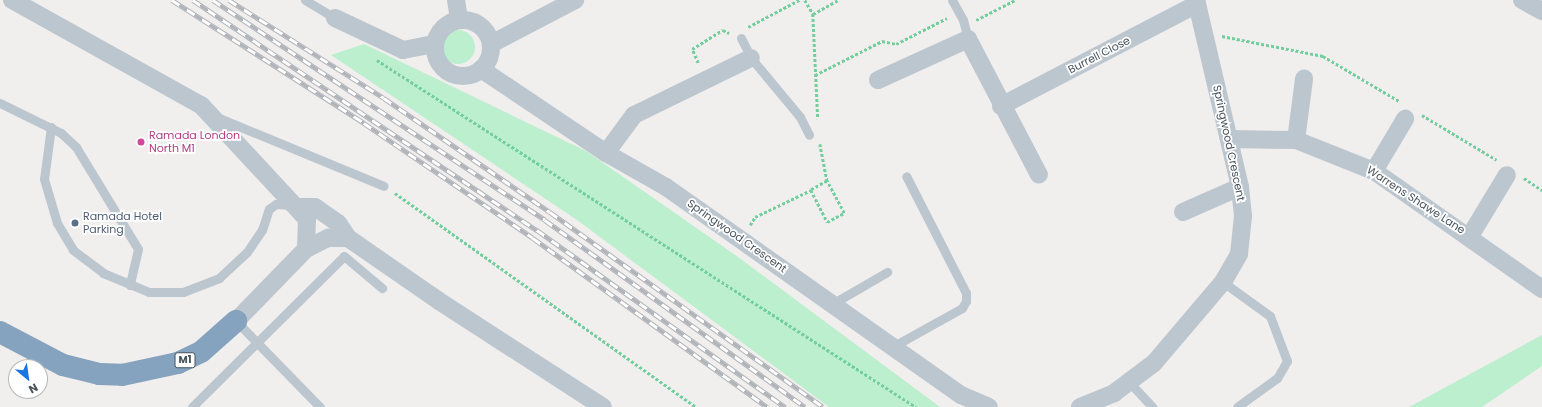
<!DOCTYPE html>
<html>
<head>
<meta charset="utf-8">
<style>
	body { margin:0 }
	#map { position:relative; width:1542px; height:407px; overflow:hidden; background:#f1eeee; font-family:Poppins,sans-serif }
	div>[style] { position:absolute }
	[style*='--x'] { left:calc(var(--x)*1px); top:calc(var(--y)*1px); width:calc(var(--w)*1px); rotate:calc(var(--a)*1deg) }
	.green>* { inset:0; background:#bcefce }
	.round { border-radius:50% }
	.path>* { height:2.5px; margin-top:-1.25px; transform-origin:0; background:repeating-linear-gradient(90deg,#73ce9e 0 3px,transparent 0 5px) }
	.service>* { height:9px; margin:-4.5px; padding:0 4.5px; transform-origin:4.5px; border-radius:4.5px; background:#bcc6ce }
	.minor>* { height:18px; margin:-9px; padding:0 9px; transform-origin:9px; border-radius:9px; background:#bcc6ce }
	.minor>.ring { margin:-9px; padding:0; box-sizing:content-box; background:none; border:18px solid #bcc6ce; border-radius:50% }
	.motorway>* { height:22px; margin:-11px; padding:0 11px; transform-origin:11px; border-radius:11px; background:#85a3be }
	.rail>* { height:4.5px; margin-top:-2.25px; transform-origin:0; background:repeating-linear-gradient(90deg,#fff 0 9px,#b0b4b9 0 18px); box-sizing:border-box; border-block:1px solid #b0b4b9 }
	.dots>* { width:11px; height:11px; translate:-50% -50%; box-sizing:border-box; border:2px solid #fff; border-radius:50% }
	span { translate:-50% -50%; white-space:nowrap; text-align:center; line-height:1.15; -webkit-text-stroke:3.5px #fff; paint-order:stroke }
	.shield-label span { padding:1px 3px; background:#fff; border:1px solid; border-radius:3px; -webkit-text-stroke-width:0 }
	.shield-label { font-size:10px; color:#46525c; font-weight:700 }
	.street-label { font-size:11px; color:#46525c }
	.hotel-label { font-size:11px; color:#b23c85 }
	.left { translate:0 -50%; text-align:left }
	.service-label { font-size:11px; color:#4e5e75 }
	.north { position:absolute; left:8px; top:359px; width:40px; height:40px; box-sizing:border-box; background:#fff; border:1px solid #b5babe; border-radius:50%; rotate:151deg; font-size:11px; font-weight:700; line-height:16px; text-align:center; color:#46525c }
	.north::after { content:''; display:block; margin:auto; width:14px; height:18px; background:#1776e2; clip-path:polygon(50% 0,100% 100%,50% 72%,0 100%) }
</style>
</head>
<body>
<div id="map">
	<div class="green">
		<div class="round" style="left:441px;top:30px;width:34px;height:34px"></div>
		<div style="clip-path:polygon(364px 44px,586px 151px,738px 257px,940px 407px,829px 407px,577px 220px,331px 55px)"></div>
		<div style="clip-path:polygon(1542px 335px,1542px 366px,1482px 407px,1409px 407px)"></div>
	</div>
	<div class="path">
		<div style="--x:805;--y:0;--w:16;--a:60"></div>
		<div style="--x:813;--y:14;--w:29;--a:-29"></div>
		<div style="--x:813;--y:14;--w:105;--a:87.3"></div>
		<div style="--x:976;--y:20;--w:44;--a:-27.1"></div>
		<div style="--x:748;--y:27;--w:58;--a:-27.9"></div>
		<div style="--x:1222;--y:36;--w:103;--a:11.2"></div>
		<div style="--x:1323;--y:56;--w:88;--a:30.6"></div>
		<div style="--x:377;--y:60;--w:641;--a:32.77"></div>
		<div style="--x:698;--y:63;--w:15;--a:-113"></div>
		<div style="--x:692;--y:49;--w:36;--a:-32"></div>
		<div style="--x:723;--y:30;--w:7;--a:27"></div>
		<div style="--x:815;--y:75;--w:75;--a:-26.9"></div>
		<div style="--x:882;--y:41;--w:14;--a:12"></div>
		<div style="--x:896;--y:44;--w:57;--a:-27"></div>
		<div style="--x:1422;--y:115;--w:87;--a:31"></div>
		<div style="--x:820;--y:144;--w:38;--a:79"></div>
		<div style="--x:827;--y:181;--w:18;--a:151"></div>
		<div style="--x:811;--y:190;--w:36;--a:63"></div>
		<div style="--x:827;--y:222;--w:19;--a:-28"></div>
		<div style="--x:844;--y:213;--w:36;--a:-118"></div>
		<div style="--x:1524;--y:178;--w:22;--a:34"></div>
		<div style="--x:395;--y:193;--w:369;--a:35.4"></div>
		<div style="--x:750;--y:225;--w:9;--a:-58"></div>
		<div style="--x:755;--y:217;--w:62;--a:-25.7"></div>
	</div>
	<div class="service">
		<div style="--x:305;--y:0;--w:35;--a:31"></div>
		<div style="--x:952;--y:0;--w:23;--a:61"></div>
		<div style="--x:963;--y:20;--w:20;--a:75"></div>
		<div style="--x:741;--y:38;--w:22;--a:63"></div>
		<div style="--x:751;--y:58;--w:77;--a:50.3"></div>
		<div style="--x:800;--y:117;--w:20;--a:63"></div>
		<div style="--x:0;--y:103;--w:68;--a:26.2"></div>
		<div style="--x:61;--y:133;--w:21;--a:43"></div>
		<div style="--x:76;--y:147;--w:119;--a:58.7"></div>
		<div style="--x:138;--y:249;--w:37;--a:103"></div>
		<div style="--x:219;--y:118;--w:178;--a:22.4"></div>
		<div style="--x:51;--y:127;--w:52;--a:97.7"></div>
		<div style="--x:44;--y:179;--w:46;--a:73.5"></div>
		<div style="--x:57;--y:223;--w:31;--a:59"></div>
		<div style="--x:73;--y:250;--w:38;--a:37"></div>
		<div style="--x:103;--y:273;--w:50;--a:22.4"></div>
		<div style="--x:149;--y:292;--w:34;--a:0"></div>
		<div style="--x:183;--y:292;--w:39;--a:-21"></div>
		<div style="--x:219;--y:278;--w:38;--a:-43"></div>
		<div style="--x:247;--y:252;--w:27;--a:-56"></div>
		<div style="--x:262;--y:230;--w:22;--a:-72"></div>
		<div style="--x:269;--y:209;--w:9;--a:-36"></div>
		<div style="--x:276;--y:204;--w:16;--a:4"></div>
		<div style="--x:1223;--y:282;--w:58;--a:35.9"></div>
		<div style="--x:1270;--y:316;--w:48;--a:69.3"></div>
		<div style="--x:1287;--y:361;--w:20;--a:120"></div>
		<div style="--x:1277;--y:378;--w:49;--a:144.1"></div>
		<div style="--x:832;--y:304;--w:64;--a:-30.2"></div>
		<div style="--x:236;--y:321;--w:120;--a:45.7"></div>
		<div style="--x:892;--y:347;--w:80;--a:-29.1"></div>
		<div style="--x:962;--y:308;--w:8;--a:-60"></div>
		<div style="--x:966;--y:301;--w:8;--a:-90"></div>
		<div style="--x:966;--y:293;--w:131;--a:-117.1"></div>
		<div style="--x:1130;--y:383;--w:33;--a:47"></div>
		<div style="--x:192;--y:407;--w:214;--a:-44.8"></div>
		<div style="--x:344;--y:256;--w:50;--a:40.1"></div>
	</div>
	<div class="minor">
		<div style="--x:12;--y:0;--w:216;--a:29.1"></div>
		<div style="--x:201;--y:105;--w:156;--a:47.1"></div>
		<div style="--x:307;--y:219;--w:30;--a:92"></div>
		<div style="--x:456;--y:0;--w:19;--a:81"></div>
		<div style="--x:1522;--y:0;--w:23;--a:29"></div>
		<div style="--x:335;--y:18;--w:75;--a:25.2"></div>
		<div style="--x:403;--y:50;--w:32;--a:-11"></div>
		<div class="ring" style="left:435px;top:20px;width:38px;height:38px"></div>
		<div style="--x:491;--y:44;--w:95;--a:-27.6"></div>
		<div style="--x:481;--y:69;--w:151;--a:33.9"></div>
		<div style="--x:606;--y:153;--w:69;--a:29.5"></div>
		<div style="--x:666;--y:187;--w:361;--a:35.2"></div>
		<div style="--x:961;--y:395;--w:30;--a:23"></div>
		<div style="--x:878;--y:80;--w:99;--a:-24.5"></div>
		<div style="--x:968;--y:39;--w:153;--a:62.4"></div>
		<div style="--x:1001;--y:106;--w:221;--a:-27.5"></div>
		<div style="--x:1230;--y:139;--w:66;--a:0.9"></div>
		<div style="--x:1296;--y:140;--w:84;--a:21.7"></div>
		<div style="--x:1374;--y:171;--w:205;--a:35.1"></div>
		<div style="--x:1296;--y:140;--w:62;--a:-82.5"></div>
		<div style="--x:606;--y:153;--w:47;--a:-53.6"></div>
		<div style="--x:634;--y:115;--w:130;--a:-26"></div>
		<div style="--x:1374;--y:171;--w:61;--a:-59.2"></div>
		<div style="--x:297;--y:207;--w:18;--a:0"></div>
		<div style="--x:315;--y:207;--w:28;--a:35"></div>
		<div style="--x:338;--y:223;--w:18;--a:56"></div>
		<div style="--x:348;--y:238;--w:111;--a:34.7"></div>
		<div style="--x:439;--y:301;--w:195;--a:32.9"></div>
		<div style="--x:1183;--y:212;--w:62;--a:-23.7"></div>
		<div style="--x:1470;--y:236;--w:71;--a:-58.8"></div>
		<div style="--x:236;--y:321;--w:100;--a:-45.8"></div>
		<div style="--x:306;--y:249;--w:25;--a:-27"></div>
		<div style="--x:328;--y:238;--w:20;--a:0"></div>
		<div style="--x:1080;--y:407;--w:37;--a:-22"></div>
		<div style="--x:1114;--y:393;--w:50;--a:-36.9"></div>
		<div style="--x:1154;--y:363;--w:106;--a:-49.6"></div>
		<div style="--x:1223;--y:282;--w:32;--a:-60"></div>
		<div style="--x:1239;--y:254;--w:38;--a:-84"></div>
		<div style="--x:1243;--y:216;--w:29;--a:-96"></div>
		<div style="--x:1240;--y:187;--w:192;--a:-103.2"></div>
	</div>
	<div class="motorway">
		<div style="--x:0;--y:332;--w:71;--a:27.6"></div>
		<div style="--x:63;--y:365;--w:37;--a:14"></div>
		<div style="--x:99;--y:374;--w:23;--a:2"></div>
		<div style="--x:122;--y:375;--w:57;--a:-12.1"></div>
		<div style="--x:178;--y:363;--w:25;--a:-26"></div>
		<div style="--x:201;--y:352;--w:47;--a:-41.5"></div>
	</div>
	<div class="rail">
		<div style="--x:172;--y:0;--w:228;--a:32.6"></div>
		<div style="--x:364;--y:123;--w:204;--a:34.2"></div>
		<div style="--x:533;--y:238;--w:289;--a:35.8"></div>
		<div style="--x:193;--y:0;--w:414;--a:33.8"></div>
		<div style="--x:537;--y:230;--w:305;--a:35.5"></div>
		<div style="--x:213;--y:0;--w:398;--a:33.5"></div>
		<div style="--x:545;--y:220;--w:320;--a:35.7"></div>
		<div style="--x:229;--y:0;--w:183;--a:32.3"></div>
		<div style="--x:384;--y:98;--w:201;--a:34.5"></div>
		<div style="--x:550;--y:212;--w:335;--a:35.5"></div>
	</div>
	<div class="dots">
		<div style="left:141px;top:142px;background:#d1479c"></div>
		<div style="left:75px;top:223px;background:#5c6f8a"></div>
	</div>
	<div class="shield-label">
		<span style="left:185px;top:360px">M1</span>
	</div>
	<div class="street-label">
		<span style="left:1099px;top:55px;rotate:-27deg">Burrell Close</span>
		<span style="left:1229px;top:143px;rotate:78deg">Springwood Crescent</span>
		<span style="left:1416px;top:200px;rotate:33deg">Warrens Shawe Lane</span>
		<span style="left:737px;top:236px;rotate:35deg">Springwood Crescent</span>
	</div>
	<div class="hotel-label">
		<span class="left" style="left:149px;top:142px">Ramada London<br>North M1</span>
	</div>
	<div class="service-label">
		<span class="left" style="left:83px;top:223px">Ramada Hotel<br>Parking</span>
	</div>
	<div class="north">N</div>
</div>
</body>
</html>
